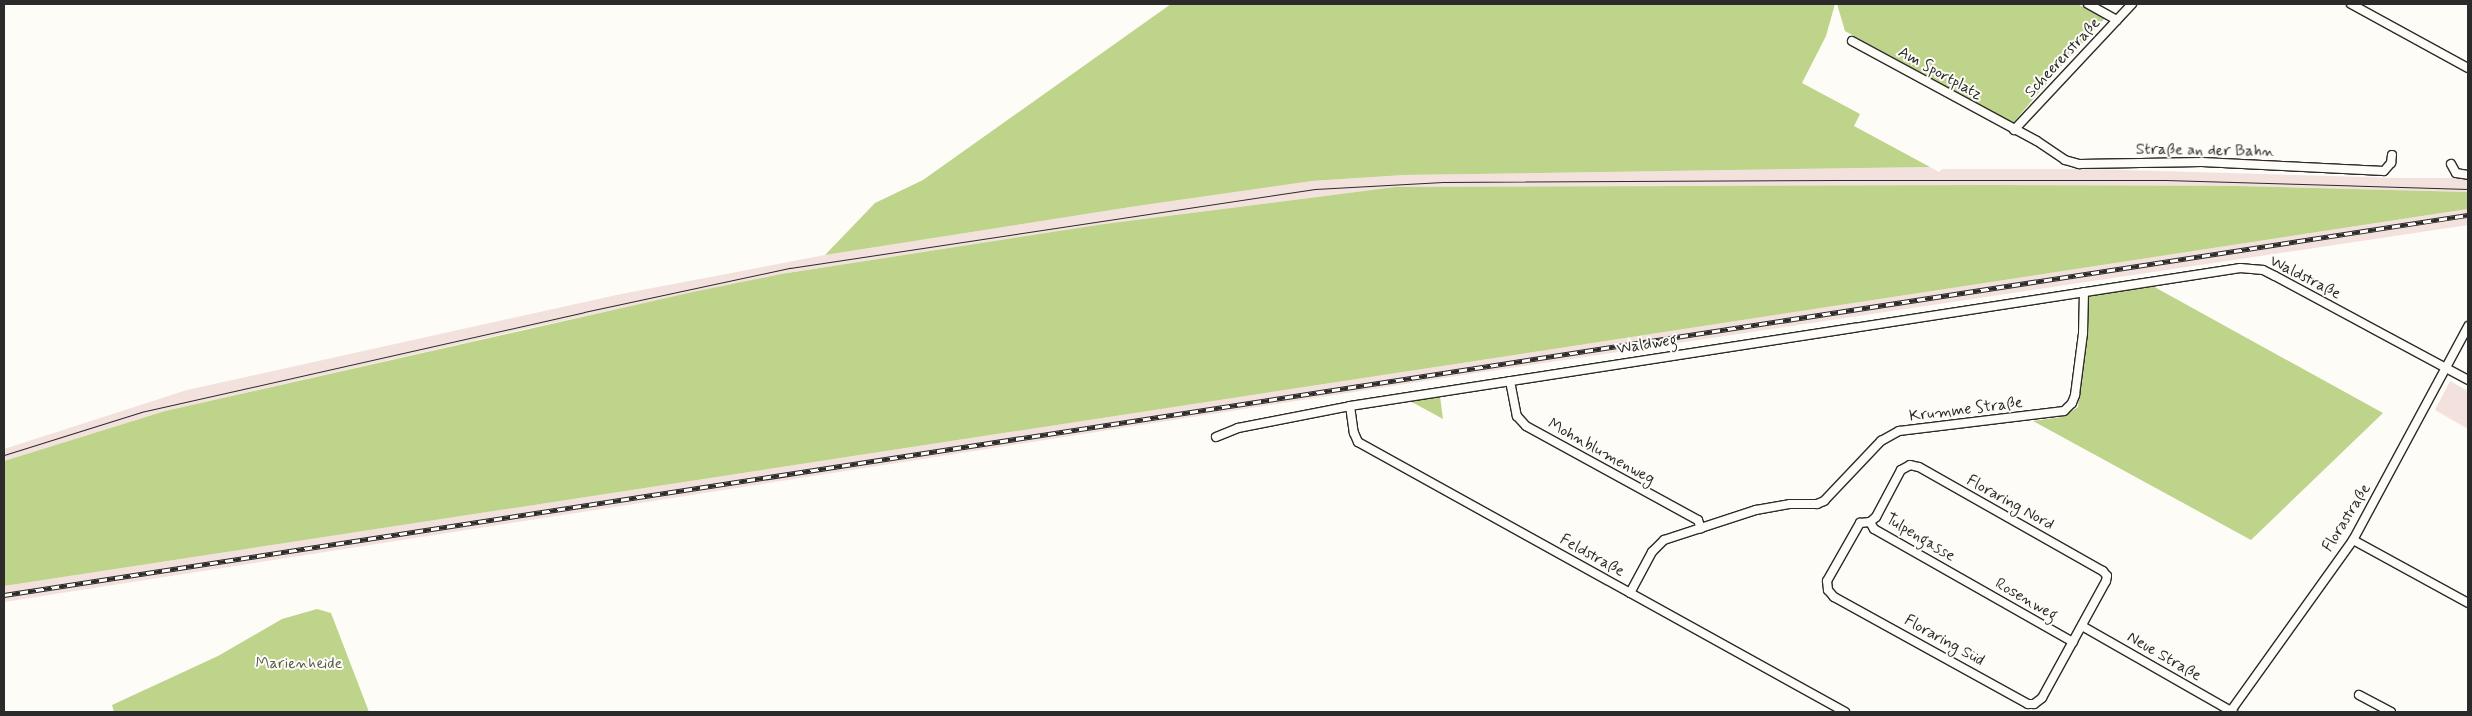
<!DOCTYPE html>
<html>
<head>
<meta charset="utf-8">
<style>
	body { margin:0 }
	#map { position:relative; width:2472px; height:716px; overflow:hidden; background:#fdfcf7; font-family:Mynerve,sans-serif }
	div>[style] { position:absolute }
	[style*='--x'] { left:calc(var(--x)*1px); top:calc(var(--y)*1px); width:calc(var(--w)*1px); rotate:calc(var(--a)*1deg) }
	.built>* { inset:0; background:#f3e1dd }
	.green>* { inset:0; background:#bed48a }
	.roads { filter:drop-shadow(1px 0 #2b2b2b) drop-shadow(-1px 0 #2b2b2b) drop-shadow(0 1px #2b2b2b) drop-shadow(0 -1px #2b2b2b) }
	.minor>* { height:8px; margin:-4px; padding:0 4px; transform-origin:4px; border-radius:4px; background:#fdfcf7 }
	.tram>* { height:1px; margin:-0.5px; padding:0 0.5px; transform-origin:0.5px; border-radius:0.5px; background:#2b2b2b }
	.rail>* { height:4.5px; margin-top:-2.25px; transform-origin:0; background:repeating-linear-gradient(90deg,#fdfcf7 0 8px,#2b2b2b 0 16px); box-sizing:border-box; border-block:1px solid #2b2b2b }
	span { translate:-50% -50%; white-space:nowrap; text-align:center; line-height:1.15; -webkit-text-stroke:4px #fdfcf7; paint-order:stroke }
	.street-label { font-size:16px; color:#2b2b2b }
	.park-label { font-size:16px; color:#575e48 }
	.frame { position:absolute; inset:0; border:5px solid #2b2b2b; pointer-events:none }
</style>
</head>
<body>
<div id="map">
	<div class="built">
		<div style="clip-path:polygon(1930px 167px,1939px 172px,1942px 169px,2089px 169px,2397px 178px,2468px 178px,2468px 192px,2238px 186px,1395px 187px,1104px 224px,781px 274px,525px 329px,165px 411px,4px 461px,4px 449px,187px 390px,621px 294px,825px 255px,1137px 206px,1312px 181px,1404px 175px)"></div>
		<div style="clip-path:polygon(2468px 209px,2468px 225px,1470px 374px,4px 602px,4px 586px)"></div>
		<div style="clip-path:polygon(2450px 381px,2468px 391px,2468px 429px,2435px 410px)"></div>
	</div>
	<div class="green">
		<div style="clip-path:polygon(1171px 4px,1835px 4px,1826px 36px,1802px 83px,1860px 114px,1854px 126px,1930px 167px,1404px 175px,1312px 181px,1137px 206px,825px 255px,875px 203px,923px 180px)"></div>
		<div style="clip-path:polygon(1837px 4px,2077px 4px,2105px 18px,2058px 70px,2013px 123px,1845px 31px)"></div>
		<div style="clip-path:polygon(1990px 185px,2238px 186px,2468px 192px,2468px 209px,4px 586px,4px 461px,165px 411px,693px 292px,781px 274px,1104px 224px,1395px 187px)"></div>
		<div style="clip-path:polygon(2149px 284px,2383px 413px,2251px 540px,2033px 421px,2062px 417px,2078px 407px,2086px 292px)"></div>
		<div style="clip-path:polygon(1440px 396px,1443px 419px,1410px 401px,1437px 397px)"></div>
		<div style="clip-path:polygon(317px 609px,331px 613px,369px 712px,114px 712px,112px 705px,218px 656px,282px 619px)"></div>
	</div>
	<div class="roads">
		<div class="minor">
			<div style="--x:2088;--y:4;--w:33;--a:29"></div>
			<div style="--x:2351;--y:4;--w:133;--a:28.7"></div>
			<div style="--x:1852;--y:41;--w:210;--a:28.4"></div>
			<div style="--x:2037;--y:141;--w:34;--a:34"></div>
			<div style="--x:2065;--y:160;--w:15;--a:16"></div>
			<div style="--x:2079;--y:164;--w:123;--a:-0.9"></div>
			<div style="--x:2202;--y:162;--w:182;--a:2.8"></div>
			<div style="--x:2384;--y:171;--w:11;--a:-49"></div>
			<div style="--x:2391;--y:163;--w:8;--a:-83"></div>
			<div style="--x:2014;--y:130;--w:173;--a:-46.9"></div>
			<div style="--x:2451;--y:164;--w:10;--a:61"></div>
			<div style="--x:2456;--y:173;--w:12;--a:9"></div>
			<div style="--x:1510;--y:381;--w:36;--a:79"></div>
			<div style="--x:1517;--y:416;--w:13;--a:48"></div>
			<div style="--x:1526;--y:426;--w:196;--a:28.7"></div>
			<div style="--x:1698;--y:520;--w:9;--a:72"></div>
			<div style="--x:1350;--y:406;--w:27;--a:82"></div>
			<div style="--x:1354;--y:433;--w:10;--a:66"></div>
			<div style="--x:1358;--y:442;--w:557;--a:29"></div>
			<div style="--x:1216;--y:437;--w:24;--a:-22"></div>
			<div style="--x:1238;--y:428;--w:114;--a:-11.1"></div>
			<div style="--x:1350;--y:406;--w:901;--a:-8.81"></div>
			<div style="--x:2240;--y:268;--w:23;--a:5"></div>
			<div style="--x:2263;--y:270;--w:13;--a:27"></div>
			<div style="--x:2275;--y:276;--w:219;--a:28.3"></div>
			<div style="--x:1870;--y:522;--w:8;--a:-40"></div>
			<div style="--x:1876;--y:517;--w:53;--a:-62"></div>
			<div style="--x:1901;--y:470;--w:10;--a:-29"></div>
			<div style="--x:1910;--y:465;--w:9;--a:13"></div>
			<div style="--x:1919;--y:467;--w:211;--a:29.5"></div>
			<div style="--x:2103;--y:571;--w:6;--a:51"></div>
			<div style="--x:2107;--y:576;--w:5;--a:101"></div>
			<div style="--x:2106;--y:581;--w:133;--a:118.7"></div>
			<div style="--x:2042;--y:698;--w:10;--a:143"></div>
			<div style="--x:2034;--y:704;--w:6;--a:180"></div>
			<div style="--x:2028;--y:704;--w:222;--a:-151.1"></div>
			<div style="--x:1834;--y:597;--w:9;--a:-131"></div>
			<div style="--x:1828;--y:590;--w:9;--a:-96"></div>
			<div style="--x:1827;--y:581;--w:67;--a:-60.4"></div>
			<div style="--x:1860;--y:523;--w:10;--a:-6"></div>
			<div style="--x:1870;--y:522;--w:8;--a:60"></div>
			<div style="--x:1874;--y:529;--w:229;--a:29.6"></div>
			<div style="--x:2353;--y:540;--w:131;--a:28.7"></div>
			<div style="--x:1630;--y:593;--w:47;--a:-61.8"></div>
			<div style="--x:1652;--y:552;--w:17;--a:-45"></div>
			<div style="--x:1664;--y:540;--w:97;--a:-18.1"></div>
			<div style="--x:1756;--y:510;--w:35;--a:-10"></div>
			<div style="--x:1790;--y:504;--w:27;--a:0"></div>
			<div style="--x:1817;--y:504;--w:8;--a:-23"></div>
			<div style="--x:1824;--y:501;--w:83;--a:-46.5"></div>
			<div style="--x:1881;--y:441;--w:21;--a:-29"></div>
			<div style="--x:1899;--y:431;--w:166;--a:-6.9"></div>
			<div style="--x:2064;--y:411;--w:11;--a:-45"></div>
			<div style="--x:2072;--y:403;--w:9;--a:-69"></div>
			<div style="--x:2075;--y:395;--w:63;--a:-82.6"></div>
			<div style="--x:2083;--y:333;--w:41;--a:-88.6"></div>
			<div style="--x:2082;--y:626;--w:174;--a:29.7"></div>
			<div style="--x:2359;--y:695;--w:36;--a:28"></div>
			<div style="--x:2230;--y:712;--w:211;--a:-54.4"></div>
			<div style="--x:2353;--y:540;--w:243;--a:-61.7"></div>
		</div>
	</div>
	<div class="tram">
		<div style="--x:4;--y:455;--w:144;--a:-17.4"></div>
		<div style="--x:141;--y:412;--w:454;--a:-12.7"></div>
		<div style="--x:584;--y:312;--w:211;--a:-12.1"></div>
		<div style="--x:790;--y:268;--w:531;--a:-8.56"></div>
		<div style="--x:1315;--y:189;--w:128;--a:-3.1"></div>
		<div style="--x:1443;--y:182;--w:399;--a:-0.3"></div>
		<div style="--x:1842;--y:180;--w:323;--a:0"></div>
		<div style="--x:2165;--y:180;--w:303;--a:1.7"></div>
	</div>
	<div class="rail">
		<div style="--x:4;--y:595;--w:2493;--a:-8.77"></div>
	</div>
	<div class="street-label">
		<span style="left:2063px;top:58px;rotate:-47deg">Scheererstraße</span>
		<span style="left:1940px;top:74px;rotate:29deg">Am Sportplatz</span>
		<span style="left:2205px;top:151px;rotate:1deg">Straße an der Bahn</span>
		<span style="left:2305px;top:278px;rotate:27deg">Waldstraße</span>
		<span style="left:1647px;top:345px;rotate:-9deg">Waldweg</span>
		<span style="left:1966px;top:410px;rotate:-7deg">Krumme Straße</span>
		<span style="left:1601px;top:452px;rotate:29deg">Mohnblumenweg</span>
		<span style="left:2010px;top:503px;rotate:29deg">Floraring Nord</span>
		<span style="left:2347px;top:518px;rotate:-58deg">Florastraße</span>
		<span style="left:1920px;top:538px;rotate:31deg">Tulpengasse</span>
		<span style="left:1592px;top:556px;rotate:29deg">Feldstraße</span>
		<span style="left:2026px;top:600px;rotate:30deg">Rosenweg</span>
		<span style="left:1944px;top:641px;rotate:29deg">Floraring Süd</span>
		<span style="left:2164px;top:657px;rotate:30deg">Neue Straße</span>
	</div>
	<div class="park-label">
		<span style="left:299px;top:664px">Marienheide</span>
	</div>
	<div class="frame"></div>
</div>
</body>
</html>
